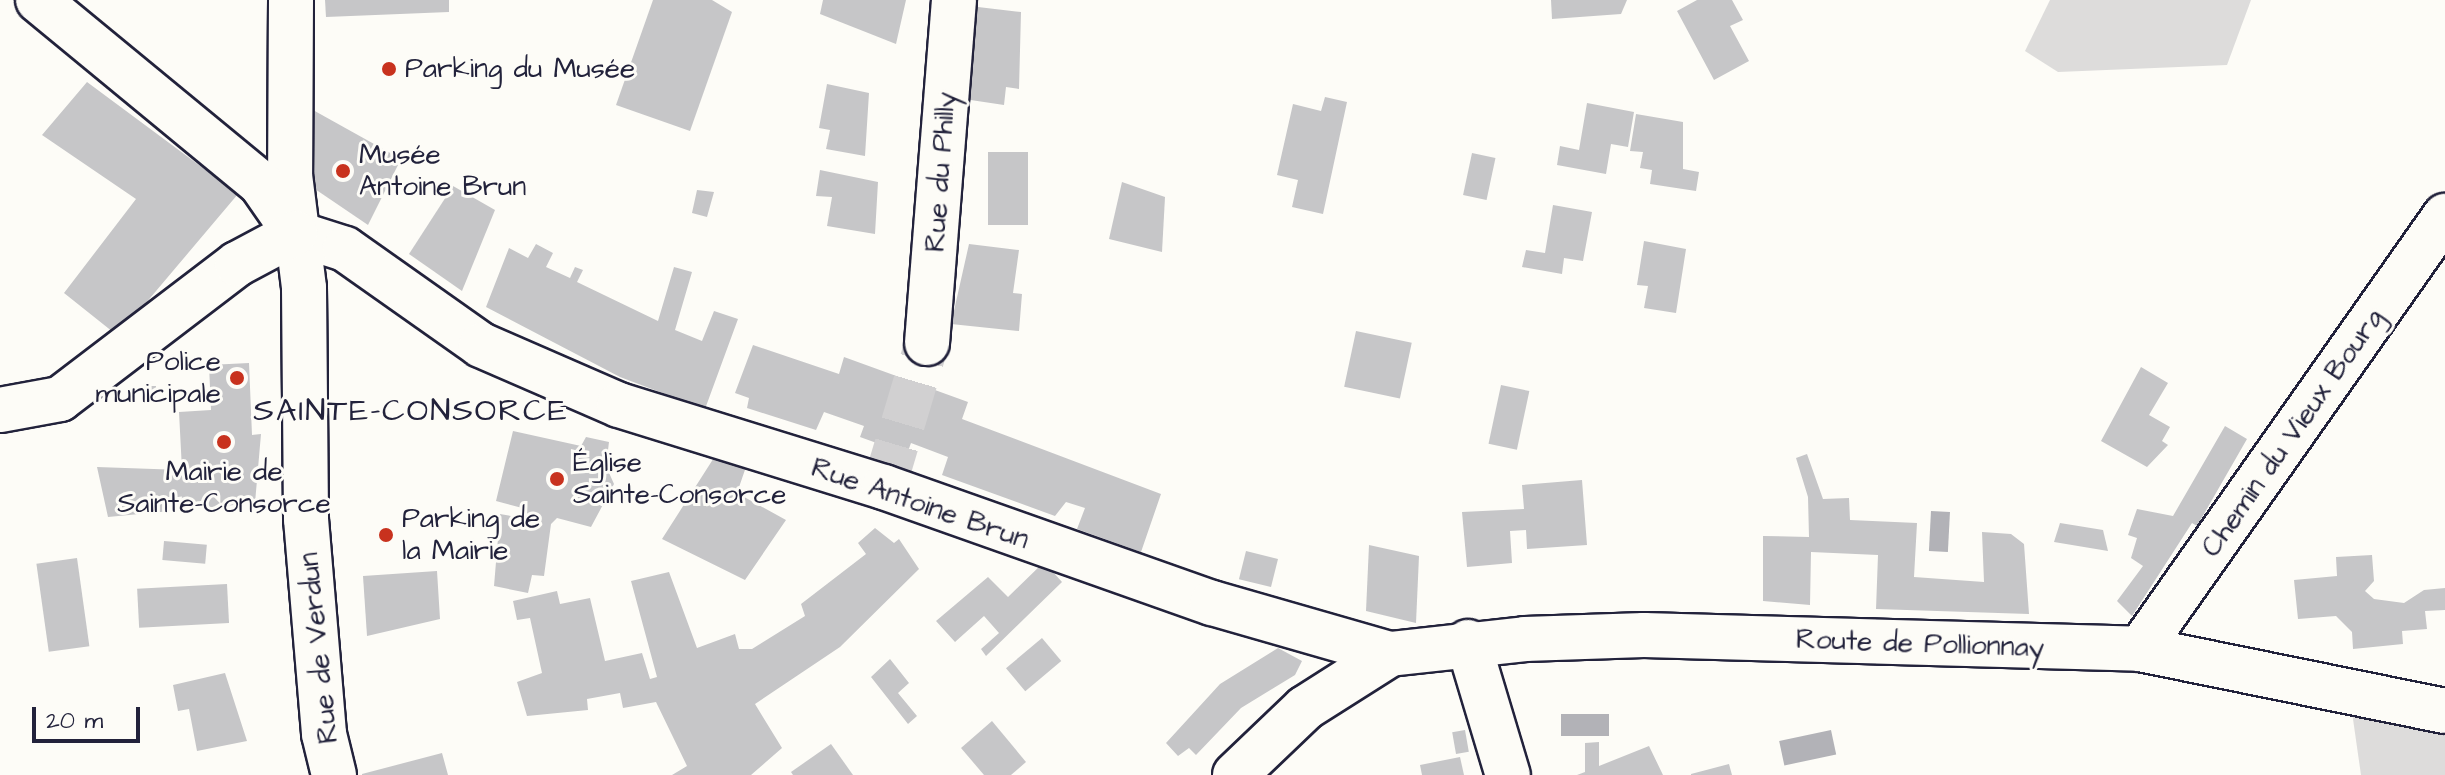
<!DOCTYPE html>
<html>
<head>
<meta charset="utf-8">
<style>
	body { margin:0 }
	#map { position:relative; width:2445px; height:775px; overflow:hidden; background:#fdfcf7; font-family:"Architects Daughter",sans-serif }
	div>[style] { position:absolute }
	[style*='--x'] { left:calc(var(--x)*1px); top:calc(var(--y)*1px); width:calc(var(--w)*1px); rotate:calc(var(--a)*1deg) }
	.green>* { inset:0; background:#dddcdb }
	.water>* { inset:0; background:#b2b2b7; transform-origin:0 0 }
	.building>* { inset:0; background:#c6c6c8; transform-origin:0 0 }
	.street-tunnel>* { height:44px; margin-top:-22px; transform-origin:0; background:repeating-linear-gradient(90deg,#d1d0d1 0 44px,transparent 0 66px) }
	.roads { filter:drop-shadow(2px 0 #22223b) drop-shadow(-2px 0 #22223b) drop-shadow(0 2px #22223b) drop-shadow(0 -2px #22223b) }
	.street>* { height:44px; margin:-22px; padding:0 22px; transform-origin:22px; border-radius:22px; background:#fdfcf7 }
	.secondary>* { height:44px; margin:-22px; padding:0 22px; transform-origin:22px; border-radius:22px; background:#fdfcf7 }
	.dots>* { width:22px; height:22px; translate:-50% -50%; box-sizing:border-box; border:4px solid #fdfcf7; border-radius:50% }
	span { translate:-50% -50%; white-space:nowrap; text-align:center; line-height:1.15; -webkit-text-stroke:6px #fdfcf7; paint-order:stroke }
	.poi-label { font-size:28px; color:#22223b }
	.left { translate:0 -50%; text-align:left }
	.right { translate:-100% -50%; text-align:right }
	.street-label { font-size:28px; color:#22223b }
	.quarter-label { font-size:32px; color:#22223b; letter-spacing:2px }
	.scale { position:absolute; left:32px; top:707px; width:108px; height:36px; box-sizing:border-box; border:4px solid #22223b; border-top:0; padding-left:10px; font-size:24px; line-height:28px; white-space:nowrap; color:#22223b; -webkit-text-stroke:6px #fdfcf7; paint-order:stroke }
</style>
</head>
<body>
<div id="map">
	<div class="green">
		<div style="clip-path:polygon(2050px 0,2251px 0,2227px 65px,2058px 72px,2025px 51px)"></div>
		<div style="clip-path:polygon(2349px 691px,2445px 711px,2445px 775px,2361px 775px)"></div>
	</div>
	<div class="water">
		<div style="left:1931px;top:511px;width:19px;height:40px;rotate:3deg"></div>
		<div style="left:1609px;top:714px;width:22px;height:48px;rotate:90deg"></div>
		<div style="left:1831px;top:730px;width:25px;height:53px;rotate:78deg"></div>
	</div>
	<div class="building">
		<div style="clip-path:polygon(325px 0,449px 0,449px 12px,326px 17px)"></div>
		<div style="clip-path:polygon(653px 0,712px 0,732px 12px,690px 131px,616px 105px)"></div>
		<div style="clip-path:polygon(823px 0,906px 0,896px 44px,820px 14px)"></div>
		<div style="clip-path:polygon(1551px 0,1627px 0,1621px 14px,1552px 19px)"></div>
		<div style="clip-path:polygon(1697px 0,1732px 0,1743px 20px,1730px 26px,1749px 61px,1714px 80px,1677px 11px)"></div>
		<div style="clip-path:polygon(978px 7px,1021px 12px,1019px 89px,1006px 87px,1004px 105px,964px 99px)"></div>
		<div style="clip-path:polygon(87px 82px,238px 194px,118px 336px,64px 293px,136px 199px,42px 135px)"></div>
		<div style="clip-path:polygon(827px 84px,869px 93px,865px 156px,826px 149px,830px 130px,819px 128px)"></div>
		<div style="clip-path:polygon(1325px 97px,1347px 102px,1323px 214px,1292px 207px,1298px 180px,1277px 175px,1293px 104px,1321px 111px)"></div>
		<div style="clip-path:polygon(1587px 103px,1634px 112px,1628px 147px,1611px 144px,1606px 174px,1557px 165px,1560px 146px,1579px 150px)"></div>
		<div style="clip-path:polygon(313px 110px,401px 159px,368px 225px,312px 187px)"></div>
		<div style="clip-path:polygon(1636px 114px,1683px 122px,1683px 169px,1699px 172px,1696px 191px,1650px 184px,1652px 170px,1640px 168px,1643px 152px,1630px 151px)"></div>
		<div style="left:988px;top:152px;width:40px;height:73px"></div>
		<div style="left:1472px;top:153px;width:24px;height:43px;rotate:12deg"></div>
		<div style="clip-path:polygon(820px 170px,878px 182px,875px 234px,827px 226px,832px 197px,816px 196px)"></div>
		<div style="clip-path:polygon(1122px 182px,1165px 197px,1162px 252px,1109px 239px)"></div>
		<div style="clip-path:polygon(453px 186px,495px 210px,462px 291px,409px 254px)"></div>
		<div style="clip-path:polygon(697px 190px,714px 192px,707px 217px,692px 213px)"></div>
		<div style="clip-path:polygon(1553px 205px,1592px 212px,1583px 261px,1564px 258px,1562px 274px,1522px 267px,1526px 250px,1545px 253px)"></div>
		<div style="clip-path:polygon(1644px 241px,1686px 249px,1676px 313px,1644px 308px,1648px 286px,1637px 285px)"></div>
		<div style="clip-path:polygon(536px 244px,553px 253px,546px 267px,570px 278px,575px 267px,583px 270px,577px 282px,658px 321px,674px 267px,692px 272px,675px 330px,702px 341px,714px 311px,738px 319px,705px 409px,620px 377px,486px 307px,509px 248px,528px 258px)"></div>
		<div style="clip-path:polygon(969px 244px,1019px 250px,1013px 293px,1022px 294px,1019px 331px,951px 324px)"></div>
		<div style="left:1356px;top:331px;width:57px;height:57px;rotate:12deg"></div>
		<div style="clip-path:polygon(753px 345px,839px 374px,844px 357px,968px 402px,962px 419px,1161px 494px,1141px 552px,1077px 529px,1085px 508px,1066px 502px,1055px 516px,942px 475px,948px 457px,911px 443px,907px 454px,860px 437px,864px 426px,824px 412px,816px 430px,747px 408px,749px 398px,735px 393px)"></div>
		<div style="clip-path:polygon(249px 363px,252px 435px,261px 434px,255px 503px,108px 517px,97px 467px,182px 470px,179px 412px,211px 410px,209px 365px)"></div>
		<div style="clip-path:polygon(2141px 367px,2168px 383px,2149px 415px,2170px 427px,2162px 441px,2168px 445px,2147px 467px,2101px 441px)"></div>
		<div style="left:1501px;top:385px;width:29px;height:60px;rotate:12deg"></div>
		<div style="left:144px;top:386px;width:12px;height:14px"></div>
		<div style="clip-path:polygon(2225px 426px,2247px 439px,2197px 526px,2192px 523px,2132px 616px,2117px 601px,2143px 566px,2131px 558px,2137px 538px,2128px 535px,2137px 509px,2173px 516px)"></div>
		<div style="clip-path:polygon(513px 431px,581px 446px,586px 437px,609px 442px,606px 466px,614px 484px,591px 527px,557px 518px,551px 524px,544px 576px,532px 575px,528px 593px,494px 586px,500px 514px,523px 518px,526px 509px,496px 501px)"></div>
		<div style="clip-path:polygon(717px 453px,747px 464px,737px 493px,786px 520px,745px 580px,662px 539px)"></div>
		<div style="clip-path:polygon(1807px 454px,1823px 499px,1849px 498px,1850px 520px,1917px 523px,1914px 577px,1984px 582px,1982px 532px,2011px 534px,2024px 544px,2029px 614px,1876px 609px,1878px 555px,1811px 552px,1810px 605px,1763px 601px,1763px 536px,1809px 537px,1808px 497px,1796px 458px)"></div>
		<div style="clip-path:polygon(1582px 480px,1587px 545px,1527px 549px,1526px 530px,1510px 531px,1512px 563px,1467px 567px,1462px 512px,1524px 509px,1522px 485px)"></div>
		<div style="clip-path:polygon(2060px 523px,2103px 530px,2108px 551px,2054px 542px)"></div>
		<div style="clip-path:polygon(875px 528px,894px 543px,899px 539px,919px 569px,840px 647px,755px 704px,782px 748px,751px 775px,672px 775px,687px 766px,656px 702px,623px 708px,620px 693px,587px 699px,588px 710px,527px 716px,517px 682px,542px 673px,530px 618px,517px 620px,513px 601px,557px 591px,560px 604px,590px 598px,605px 661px,642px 653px,650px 679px,657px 677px,631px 581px,669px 572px,697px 648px,735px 634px,739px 649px,752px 649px,805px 616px,801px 604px,866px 554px,858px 543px)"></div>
		<div style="left:164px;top:541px;width:43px;height:19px;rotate:5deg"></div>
		<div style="clip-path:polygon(1369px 545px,1419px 556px,1416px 623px,1366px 611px)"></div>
		<div style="left:1246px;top:551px;width:33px;height:29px;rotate:14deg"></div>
		<div style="clip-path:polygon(2372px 555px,2374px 581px,2365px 591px,2374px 599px,2404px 603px,2424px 590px,2445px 588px,2445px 610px,2425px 611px,2427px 629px,2402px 631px,2403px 644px,2353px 649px,2352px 632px,2336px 616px,2298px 619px,2294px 580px,2337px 576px,2336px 557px)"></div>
		<div style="left:77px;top:558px;width:89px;height:41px;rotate:82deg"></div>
		<div style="clip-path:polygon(1044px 562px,1062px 582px,986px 656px,981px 649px,999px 633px,984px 616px,955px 642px,936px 621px,988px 577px,1008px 597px)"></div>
		<div style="clip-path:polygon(437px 571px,440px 619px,367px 636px,363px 576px)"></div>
		<div style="left:227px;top:584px;width:39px;height:90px;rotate:87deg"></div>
		<div style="left:1042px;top:638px;width:30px;height:47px;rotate:50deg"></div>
		<div style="clip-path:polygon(1278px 648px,1302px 661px,1295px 675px,1241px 708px,1196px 755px,1189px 748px,1178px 756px,1166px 743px,1220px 684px)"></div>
		<div style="clip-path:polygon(890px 659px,909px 683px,898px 693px,917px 716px,908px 724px,871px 677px)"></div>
		<div style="clip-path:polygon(225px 673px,247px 741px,197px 751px,189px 709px,178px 711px,173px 685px)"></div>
		<div style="clip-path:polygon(992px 721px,1026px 762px,1011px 775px,984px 775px,961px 748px)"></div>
		<div style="left:1465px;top:730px;width:22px;height:13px;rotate:80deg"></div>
		<div style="clip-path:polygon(1599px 742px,1599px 766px,1649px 746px,1663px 775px,1577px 775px,1585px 772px,1585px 743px)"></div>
		<div style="clip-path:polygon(831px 744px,853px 775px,793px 775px,791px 772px)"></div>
		<div style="clip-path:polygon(442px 753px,448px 775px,362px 775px,362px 774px)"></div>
		<div style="clip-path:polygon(1460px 757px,1464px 775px,1422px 775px,1420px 765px)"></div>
		<div style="clip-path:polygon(1729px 764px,1732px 775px,1691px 775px,1691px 774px)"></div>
	</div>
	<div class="street-tunnel">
		<div style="--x:884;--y:487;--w:150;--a:-73.4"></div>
	</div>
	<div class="roads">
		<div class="street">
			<div style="--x:291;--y:0;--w:175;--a:90.3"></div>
			<div style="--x:290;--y:175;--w:114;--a:82.9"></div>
			<div style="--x:304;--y:288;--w:231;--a:89.5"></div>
			<div style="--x:306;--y:519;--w:216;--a:85.2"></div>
			<div style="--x:324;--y:734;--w:42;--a:76.3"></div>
			<div style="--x:927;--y:343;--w:344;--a:-85.5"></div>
			<div style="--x:1468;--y:642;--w:139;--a:73.3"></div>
			<div style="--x:2140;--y:649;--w:530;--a:-54.84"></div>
		</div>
		<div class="secondary">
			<div style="--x:38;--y:0;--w:289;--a:39.5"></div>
			<div style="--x:261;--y:184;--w:60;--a:55.2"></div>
			<div style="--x:295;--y:233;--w:52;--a:17.7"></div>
			<div style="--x:345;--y:249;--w:166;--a:35.2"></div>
			<div style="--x:481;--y:345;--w:150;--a:23.5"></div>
			<div style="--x:619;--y:405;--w:277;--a:17.2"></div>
			<div style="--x:884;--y:487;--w:348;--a:19.5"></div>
			<div style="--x:1212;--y:603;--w:185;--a:16"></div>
			<div style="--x:0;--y:410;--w:61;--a:-10.4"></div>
			<div style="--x:60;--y:399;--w:223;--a:-37.3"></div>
			<div style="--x:237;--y:264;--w:66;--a:-28.1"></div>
			<div style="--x:1235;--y:775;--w:97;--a:-43.7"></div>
			<div style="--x:1305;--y:708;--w:101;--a:-32.4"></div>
			<div style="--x:1390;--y:654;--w:136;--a:-6.3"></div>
			<div style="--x:1525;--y:639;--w:119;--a:-1.9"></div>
			<div style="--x:1644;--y:635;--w:496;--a:1.6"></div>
			<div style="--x:2140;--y:649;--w:311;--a:11.5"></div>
		</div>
	</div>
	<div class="dots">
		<div style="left:389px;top:69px;background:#c8321e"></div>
		<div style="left:343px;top:171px;background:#c8321e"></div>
		<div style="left:237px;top:378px;background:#c8321e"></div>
		<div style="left:224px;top:442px;background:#c8321e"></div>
		<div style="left:557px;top:479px;background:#c8321e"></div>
		<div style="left:386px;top:535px;background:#c8321e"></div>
	</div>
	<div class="poi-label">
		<span class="left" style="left:405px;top:69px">Parking du Musée</span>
		<span class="left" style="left:359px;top:171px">Musée<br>Antoine Brun</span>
		<span class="right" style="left:221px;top:378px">Police<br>municipale</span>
		<span class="left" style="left:573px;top:479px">Église<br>Sainte-Consorce</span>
		<span style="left:224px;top:488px">Mairie de<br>Sainte-Consorce</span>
		<span class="left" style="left:402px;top:535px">Parking de<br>la Mairie</span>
	</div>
	<div class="street-label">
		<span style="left:941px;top:172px;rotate:-86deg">Rue du Philly</span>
		<span style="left:2293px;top:433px;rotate:-55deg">Chemin du Vieux Bourg</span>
		<span style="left:920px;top:504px;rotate:19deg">Rue Antoine Brun</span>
		<span style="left:1920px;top:644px;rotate:2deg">Route de Pollionnay</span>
		<span style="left:319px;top:648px;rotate:-96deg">Rue de Verdun</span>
	</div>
	<div class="quarter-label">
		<span style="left:411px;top:411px">SAINTE-CONSORCE</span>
	</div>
	<div class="scale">20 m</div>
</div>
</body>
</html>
